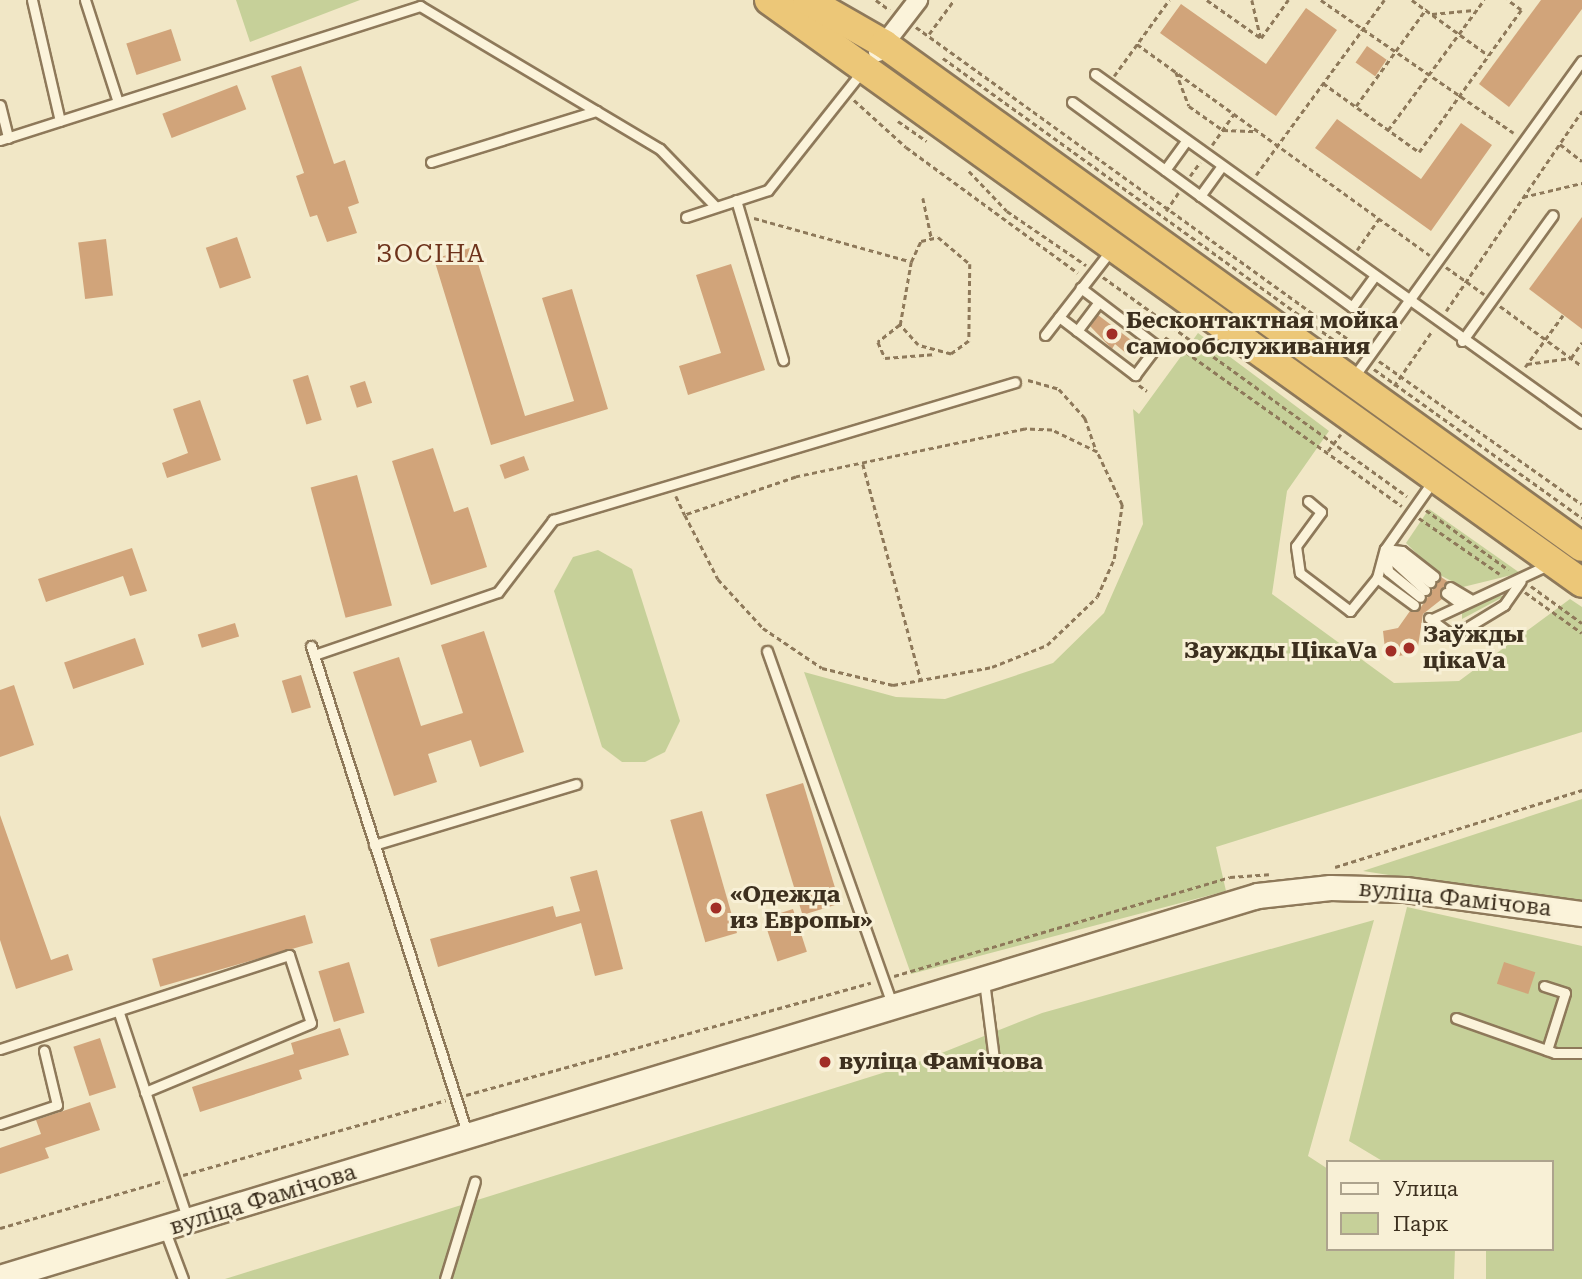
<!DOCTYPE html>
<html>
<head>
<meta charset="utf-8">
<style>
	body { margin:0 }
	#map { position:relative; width:1582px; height:1279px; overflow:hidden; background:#f1e7c6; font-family:"Roboto Serif",serif }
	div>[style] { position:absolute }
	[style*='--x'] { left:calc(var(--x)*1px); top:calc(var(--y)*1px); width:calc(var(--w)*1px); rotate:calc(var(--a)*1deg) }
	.green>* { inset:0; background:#c6d099 }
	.building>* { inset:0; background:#d1a47a; transform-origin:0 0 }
	.path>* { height:2.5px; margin-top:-1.25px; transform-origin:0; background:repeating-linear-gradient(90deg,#8e795a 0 5px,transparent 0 8.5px) }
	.roads { filter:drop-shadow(2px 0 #8e795a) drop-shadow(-2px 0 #8e795a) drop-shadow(0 2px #8e795a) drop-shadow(0 -2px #8e795a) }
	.service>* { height:9px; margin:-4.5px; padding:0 4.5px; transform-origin:4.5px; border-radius:4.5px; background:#fbf3da }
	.minor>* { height:18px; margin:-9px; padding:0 9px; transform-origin:9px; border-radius:9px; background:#fbf3da }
	.secondary>* { height:24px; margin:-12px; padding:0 12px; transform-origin:12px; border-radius:12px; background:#fbf3da }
	.trunk>* { height:28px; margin:-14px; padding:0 14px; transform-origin:14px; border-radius:14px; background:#ecc778 }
	.dots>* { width:19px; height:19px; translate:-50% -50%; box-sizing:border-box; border:4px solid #f8f0d6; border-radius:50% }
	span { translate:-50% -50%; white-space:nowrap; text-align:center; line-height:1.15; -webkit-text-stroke:6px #f8f0d6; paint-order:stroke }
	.poi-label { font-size:23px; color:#3d301f; font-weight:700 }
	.left { translate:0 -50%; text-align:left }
	.right { translate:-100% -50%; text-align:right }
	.street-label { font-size:23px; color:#3d301f }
	.neighbourhood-label { font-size:24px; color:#6d321b; letter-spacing:2px }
	.legend { position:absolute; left:1326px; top:1160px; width:228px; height:91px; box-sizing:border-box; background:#f8f0d6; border:2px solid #ada38d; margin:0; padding:9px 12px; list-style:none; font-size:21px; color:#3d301f }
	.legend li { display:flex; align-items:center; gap:14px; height:35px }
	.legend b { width:35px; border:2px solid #ada38d }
</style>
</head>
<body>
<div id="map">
	<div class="green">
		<div style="clip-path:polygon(236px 0,360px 0,250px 42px)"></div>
		<div style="clip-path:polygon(1198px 333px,1329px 431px,1287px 491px,1272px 594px,1394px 683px,1459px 681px,1570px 599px,1582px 607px,1582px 732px,1216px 847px,1226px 891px,911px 974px,804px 672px,896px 697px,945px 699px,1053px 663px,1104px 613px,1143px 524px,1133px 409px,1139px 414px)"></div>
		<div style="clip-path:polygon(1429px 509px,1520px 573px,1463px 587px,1436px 573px,1406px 543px)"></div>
		<div style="clip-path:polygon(598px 550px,632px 569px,680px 721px,665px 752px,645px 762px,622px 762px,602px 747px,554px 591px,573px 557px)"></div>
		<div style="clip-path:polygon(1490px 596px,1505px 596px,1462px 619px,1462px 612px)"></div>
		<div style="clip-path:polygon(1582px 799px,1582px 905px,1363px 871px)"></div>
		<div style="clip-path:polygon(1407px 907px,1582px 946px,1582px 1279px,1486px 1279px,1486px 1249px,1552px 1249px,1552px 1162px,1384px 1162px,1349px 1141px)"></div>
		<div style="clip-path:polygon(1374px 920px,1308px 1156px,1328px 1169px,1328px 1249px,1455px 1249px,1454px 1279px,225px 1279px,924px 1060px,1042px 1013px)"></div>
	</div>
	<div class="building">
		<div style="clip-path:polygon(1541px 0,1582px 0,1582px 9px,1509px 107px,1479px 84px)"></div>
		<div style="clip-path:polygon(1181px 4px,1266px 64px,1306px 8px,1337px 30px,1276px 116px,1160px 33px)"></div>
		<div style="left:171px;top:29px;width:33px;height:47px;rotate:72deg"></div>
		<div style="left:1367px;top:46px;width:24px;height:20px;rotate:35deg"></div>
		<div style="clip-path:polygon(301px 66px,334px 164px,345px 160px,359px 203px,348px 207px,357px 233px,327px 242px,317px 215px,310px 217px,296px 176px,304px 173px,271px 76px)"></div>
		<div style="left:237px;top:85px;width:26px;height:80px;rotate:69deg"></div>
		<div style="clip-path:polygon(1337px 119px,1421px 179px,1461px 123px,1492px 145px,1431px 231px,1315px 148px)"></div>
		<div style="clip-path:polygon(1582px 217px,1582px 329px,1529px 289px)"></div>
		<div style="left:237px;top:237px;width:43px;height:33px;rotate:71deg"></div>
		<div style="left:106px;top:239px;width:57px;height:28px;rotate:83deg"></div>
		<div style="clip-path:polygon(473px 247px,525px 416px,574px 401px,542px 298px,572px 289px,608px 409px,491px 445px,434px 259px)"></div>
		<div style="clip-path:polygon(731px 264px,765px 370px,688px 395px,679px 366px,721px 353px,696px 275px)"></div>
		<div style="clip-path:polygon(1098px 315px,1135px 343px,1127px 354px,1115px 344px,1112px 349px,1090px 326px)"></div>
		<div style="left:308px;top:375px;width:47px;height:16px;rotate:73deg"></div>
		<div style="left:365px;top:381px;width:23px;height:16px;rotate:72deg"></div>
		<div style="clip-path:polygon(200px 400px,221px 460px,167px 478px,162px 463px,188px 453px,173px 409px)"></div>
		<div style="clip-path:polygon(433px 448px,454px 512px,468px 507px,487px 567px,431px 585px,392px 461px)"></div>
		<div style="left:524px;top:456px;width:15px;height:26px;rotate:70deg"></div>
		<div style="left:357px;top:475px;width:135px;height:48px;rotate:75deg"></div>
		<div style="clip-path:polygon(132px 548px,147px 591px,130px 596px,123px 576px,46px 602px,38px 579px)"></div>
		<div style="clip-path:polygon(1441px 577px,1447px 581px,1442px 599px,1423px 614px,1417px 653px,1386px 658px,1383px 631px,1398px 628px,1410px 611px,1419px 610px)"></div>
		<div style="left:235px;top:623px;width:14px;height:39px;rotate:73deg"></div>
		<div style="clip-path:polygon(484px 631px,524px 752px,480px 767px,471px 740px,428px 754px,437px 782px,394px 796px,353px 672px,399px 657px,421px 726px,463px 713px,441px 645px)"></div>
		<div style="left:135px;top:638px;width:28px;height:75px;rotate:71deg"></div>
		<div style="left:301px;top:675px;width:34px;height:20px;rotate:73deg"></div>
		<div style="clip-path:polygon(14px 685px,34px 745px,0 757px,0 690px)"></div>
		<div style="left:803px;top:783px;width:126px;height:39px;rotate:73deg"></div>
		<div style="left:702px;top:811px;width:127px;height:33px;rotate:74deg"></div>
		<div style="clip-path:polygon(0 815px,51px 960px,68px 954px,73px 970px,16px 989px,0 940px)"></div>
		<div style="clip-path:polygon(597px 870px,623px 969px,595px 976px,581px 923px,438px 967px,430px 939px,553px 906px,556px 917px,580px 911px,570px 877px)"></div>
		<div style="left:793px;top:909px;width:45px;height:31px;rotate:72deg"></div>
		<div style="left:305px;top:915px;width:29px;height:159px;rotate:74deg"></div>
		<div style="left:349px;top:962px;width:53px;height:32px;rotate:73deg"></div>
		<div style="left:1504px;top:962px;width:33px;height:23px;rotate:18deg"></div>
		<div style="clip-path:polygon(340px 1028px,349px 1055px,299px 1070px,302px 1079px,200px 1112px,192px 1087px,294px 1054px,291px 1043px)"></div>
		<div style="left:100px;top:1038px;width:52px;height:28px;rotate:72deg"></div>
		<div style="clip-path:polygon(90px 1102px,100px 1130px,45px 1148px,49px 1158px,0 1174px,0 1148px,41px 1134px,36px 1120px)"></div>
	</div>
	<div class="path">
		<div style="--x:876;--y:0;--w:17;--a:36"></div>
		<div style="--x:1207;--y:0;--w:66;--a:35.1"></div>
		<div style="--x:1261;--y:38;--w:47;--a:-54.6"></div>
		<div style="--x:1252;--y:0;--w:39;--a:77"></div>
		<div style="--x:1321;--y:0;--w:234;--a:34.6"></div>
		<div style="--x:1412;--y:0;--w:94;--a:35.9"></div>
		<div style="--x:1432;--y:14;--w:42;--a:-5.4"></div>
		<div style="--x:916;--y:27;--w:550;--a:35.83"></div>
		<div style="--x:929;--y:34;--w:42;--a:-53.7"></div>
		<div style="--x:1137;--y:44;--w:361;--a:35.8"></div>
		<div style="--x:943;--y:58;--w:508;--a:35.79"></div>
		<div style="--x:1176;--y:72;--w:36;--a:69"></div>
		<div style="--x:1189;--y:106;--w:42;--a:35.2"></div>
		<div style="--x:1223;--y:130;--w:34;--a:2"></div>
		<div style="--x:1114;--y:76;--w:94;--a:-54.1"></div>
		<div style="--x:1323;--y:83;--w:118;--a:35.7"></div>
		<div style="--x:1419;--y:152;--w:175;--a:-54.3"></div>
		<div style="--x:1521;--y:10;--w:17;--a:-144"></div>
		<div style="--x:854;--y:100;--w:70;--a:42.1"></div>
		<div style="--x:906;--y:147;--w:213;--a:36.2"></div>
		<div style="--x:1356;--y:106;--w:120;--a:-54.2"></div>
		<div style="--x:898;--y:121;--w:35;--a:35"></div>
		<div style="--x:1388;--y:130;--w:162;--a:-53.6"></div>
		<div style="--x:1560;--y:144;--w:28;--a:38"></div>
		<div style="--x:1212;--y:145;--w:38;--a:-55"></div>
		<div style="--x:969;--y:171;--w:55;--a:46.5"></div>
		<div style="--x:1007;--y:211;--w:96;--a:34.4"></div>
		<div style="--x:1256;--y:175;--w:217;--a:-53.8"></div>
		<div style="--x:1190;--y:176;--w:17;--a:-54"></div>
		<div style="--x:1523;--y:197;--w:61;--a:-13.3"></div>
		<div style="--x:923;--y:198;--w:40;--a:78"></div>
		<div style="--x:1166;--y:211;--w:22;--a:-56"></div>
		<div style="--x:754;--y:218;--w:161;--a:15.5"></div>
		<div style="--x:938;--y:237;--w:42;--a:40.2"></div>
		<div style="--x:970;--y:264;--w:77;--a:90.7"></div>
		<div style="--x:969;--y:341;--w:22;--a:144"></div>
		<div style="--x:951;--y:354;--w:34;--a:-165"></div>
		<div style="--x:918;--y:345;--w:27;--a:-132"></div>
		<div style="--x:900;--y:325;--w:64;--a:-80.1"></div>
		<div style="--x:911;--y:262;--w:23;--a:-65"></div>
		<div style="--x:921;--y:241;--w:17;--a:-13"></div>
		<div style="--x:1357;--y:250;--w:39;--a:-55"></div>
		<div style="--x:1446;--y:267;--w:47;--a:35.4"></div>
		<div style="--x:1103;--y:277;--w:375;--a:35.8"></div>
		<div style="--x:1500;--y:306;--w:102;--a:36.2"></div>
		<div style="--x:1446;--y:311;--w:242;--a:-55.8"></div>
		<div style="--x:900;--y:325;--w:28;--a:142"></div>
		<div style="--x:878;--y:342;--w:17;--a:66"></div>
		<div style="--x:885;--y:358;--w:51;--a:-4.5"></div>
		<div style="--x:1165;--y:337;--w:291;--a:35.5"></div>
		<div style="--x:1379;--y:361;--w:248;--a:35.2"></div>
		<div style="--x:1527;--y:364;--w:44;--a:-7.8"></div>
		<div style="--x:1571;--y:358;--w:19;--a:-55"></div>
		<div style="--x:1525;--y:367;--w:64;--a:-53.8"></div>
		<div style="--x:1374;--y:369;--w:256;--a:35.6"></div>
		<div style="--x:1028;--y:380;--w:32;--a:16"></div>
		<div style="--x:1059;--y:389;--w:39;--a:48"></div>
		<div style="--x:1085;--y:418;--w:36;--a:71"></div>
		<div style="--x:1139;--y:385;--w:10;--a:37"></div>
		<div style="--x:1394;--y:386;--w:67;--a:-55.4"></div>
		<div style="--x:1328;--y:451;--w:21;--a:-53"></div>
		<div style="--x:863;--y:464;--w:224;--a:75"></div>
		<div style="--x:676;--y:496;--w:21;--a:65"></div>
		<div style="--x:685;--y:515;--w:72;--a:62.7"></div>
		<div style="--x:718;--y:579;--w:67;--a:47.4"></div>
		<div style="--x:763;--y:628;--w:71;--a:34.1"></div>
		<div style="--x:822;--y:668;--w:73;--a:13.5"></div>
		<div style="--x:893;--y:685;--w:101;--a:-10.3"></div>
		<div style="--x:992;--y:667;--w:59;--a:-21.8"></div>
		<div style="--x:1047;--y:645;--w:69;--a:-43.8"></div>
		<div style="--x:1097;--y:597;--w:42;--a:-65.9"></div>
		<div style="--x:1114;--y:559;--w:55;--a:-81.6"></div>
		<div style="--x:1122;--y:505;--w:59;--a:-115.3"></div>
		<div style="--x:1097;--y:452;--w:50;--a:-153.9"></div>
		<div style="--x:1052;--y:430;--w:27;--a:-178"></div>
		<div style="--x:1025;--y:429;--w:234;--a:168.2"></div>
		<div style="--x:796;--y:477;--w:117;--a:161.1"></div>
		<div style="--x:1426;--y:510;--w:102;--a:35.9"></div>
		<div style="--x:1419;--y:518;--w:98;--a:34.7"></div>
		<div style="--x:1531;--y:586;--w:63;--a:36"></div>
		<div style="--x:1525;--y:592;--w:70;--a:35.7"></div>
		<div style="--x:1335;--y:867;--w:259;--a:-17.3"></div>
		<div style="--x:894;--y:976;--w:350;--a:-16.4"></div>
		<div style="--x:1230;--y:877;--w:39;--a:-4"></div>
		<div style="--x:466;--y:1095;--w:420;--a:-15.5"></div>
		<div style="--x:183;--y:1175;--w:273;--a:-15.9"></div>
		<div style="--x:0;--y:1228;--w:170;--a:-16.1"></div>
	</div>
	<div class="roads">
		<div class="service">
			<div style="--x:32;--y:0;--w:124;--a:77"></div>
			<div style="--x:85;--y:0;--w:107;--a:72.1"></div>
			<div style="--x:1095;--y:74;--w:599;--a:35.63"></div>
			<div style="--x:1072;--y:102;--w:347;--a:36.2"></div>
			<div style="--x:1352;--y:307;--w:36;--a:-54"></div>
			<div style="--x:0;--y:105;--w:34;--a:76"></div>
			<div style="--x:0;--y:140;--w:441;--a:-17.7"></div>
			<div style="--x:420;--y:6;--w:279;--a:30.8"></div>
			<div style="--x:660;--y:149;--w:78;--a:46"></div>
			<div style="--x:431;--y:162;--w:173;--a:-17.2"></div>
			<div style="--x:1165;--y:170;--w:36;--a:-54"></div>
			<div style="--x:1200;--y:196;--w:36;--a:-54"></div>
			<div style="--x:736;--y:200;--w:167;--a:73.6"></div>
			<div style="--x:686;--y:217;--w:86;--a:-18.2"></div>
			<div style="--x:768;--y:190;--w:153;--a:-51.6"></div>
			<div style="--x:1059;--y:317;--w:96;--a:37.3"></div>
			<div style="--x:1135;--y:375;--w:36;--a:-53"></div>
			<div style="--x:1157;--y:346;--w:96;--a:-142.7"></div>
			<div style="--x:1077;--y:331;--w:36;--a:-53"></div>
			<div style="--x:1045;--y:335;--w:108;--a:-52.2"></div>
			<div style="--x:1462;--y:341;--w:155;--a:-54.2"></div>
			<div style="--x:1353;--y:378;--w:391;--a:-54.2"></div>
			<div style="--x:1308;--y:501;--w:17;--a:40"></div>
			<div style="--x:1321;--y:512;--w:42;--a:126.3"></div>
			<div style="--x:1296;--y:546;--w:27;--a:82"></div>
			<div style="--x:1300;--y:573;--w:63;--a:37.2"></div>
			<div style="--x:1350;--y:611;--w:43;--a:-50.7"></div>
			<div style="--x:1385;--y:549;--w:17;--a:7"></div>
			<div style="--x:1402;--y:551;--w:41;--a:38"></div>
			<div style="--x:1387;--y:550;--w:54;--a:36.7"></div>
			<div style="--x:1386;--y:554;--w:17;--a:83"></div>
			<div style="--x:1388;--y:571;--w:41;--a:39.1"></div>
			<div style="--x:1389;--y:557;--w:49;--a:42.5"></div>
			<div style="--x:1450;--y:587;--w:23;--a:31"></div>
			<div style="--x:1446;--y:593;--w:17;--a:36"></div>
			<div style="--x:1414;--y:605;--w:46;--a:-143.9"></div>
			<div style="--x:1377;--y:578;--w:30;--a:-75"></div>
			<div style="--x:1385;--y:549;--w:83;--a:-54.8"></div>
			<div style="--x:1429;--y:618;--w:30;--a:37"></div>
			<div style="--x:1453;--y:636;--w:60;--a:-31.3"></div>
			<div style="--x:1504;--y:605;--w:29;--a:-55"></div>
			<div style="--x:1432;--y:619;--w:130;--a:-25"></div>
			<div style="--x:311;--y:646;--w:511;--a:72.24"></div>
			<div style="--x:767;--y:651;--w:374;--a:70.5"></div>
			<div style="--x:314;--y:655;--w:194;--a:-18.9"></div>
			<div style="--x:498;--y:592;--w:91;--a:-52.6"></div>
			<div style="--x:553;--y:520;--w:482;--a:-16.6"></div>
			<div style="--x:374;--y:845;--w:211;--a:-16.8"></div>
			<div style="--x:984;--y:981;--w:79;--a:82.7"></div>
			<div style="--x:1544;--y:986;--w:22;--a:18"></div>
			<div style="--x:1565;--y:993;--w:60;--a:107.5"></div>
			<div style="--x:119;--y:1013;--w:219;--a:71.6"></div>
			<div style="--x:1456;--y:1018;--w:105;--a:19.5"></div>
			<div style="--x:1555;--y:1053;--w:27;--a:0"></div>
			<div style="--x:0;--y:1049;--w:304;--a:-18"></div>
			<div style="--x:289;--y:955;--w:71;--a:72.1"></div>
			<div style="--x:311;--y:1023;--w:180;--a:157.4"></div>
			<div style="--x:0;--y:1124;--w:60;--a:-18.4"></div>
			<div style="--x:57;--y:1105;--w:56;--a:-103.5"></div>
			<div style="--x:165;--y:1231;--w:51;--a:69.4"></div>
			<div style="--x:445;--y:1279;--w:102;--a:-73"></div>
		</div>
		<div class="minor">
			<div style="--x:878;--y:52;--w:66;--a:-52.4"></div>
		</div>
		<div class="secondary">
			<div style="--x:0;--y:1278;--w:1315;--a:-16.89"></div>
			<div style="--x:1258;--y:896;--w:73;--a:-6.3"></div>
			<div style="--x:1331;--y:888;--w:75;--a:1.5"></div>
			<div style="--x:1406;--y:890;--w:178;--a:7.8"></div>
		</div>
		<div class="trunk">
			<div style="--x:769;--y:0;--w:1000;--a:35.64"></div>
			<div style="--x:807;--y:0;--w:89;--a:29.7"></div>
			<div style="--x:884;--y:44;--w:860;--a:35.78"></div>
		</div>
	</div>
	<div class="dots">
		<div style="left:1112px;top:334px;background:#a12e26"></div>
		<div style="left:1409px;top:648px;background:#a12e26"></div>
		<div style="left:1391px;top:651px;background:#a12e26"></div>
		<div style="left:716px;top:908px;background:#a12e26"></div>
		<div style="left:825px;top:1062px;background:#a12e26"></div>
	</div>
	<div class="poi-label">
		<span class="left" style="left:1126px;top:334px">Бесконтактная мойка<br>самообслуживания</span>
		<span class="left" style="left:1423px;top:648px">Заўжды<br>цікаVа</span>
		<span class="right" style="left:1377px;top:651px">Заужды ЦікаVа</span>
		<span class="left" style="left:730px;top:908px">«Одежда<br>из Европы»</span>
		<span class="left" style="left:839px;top:1062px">вуліца Фамічова</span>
	</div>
	<div class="street-label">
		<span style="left:1455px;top:899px;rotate:6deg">вуліца Фамічова</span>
		<span style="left:263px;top:1200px;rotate:-17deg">вуліца Фамічова</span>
	</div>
	<div class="neighbourhood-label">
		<span style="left:431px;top:255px">ЗОСІНА</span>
	</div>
	<ul class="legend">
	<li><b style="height:9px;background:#fbf3da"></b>Улица</li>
	<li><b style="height:19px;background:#c6d099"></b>Парк</li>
	</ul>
</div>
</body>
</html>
